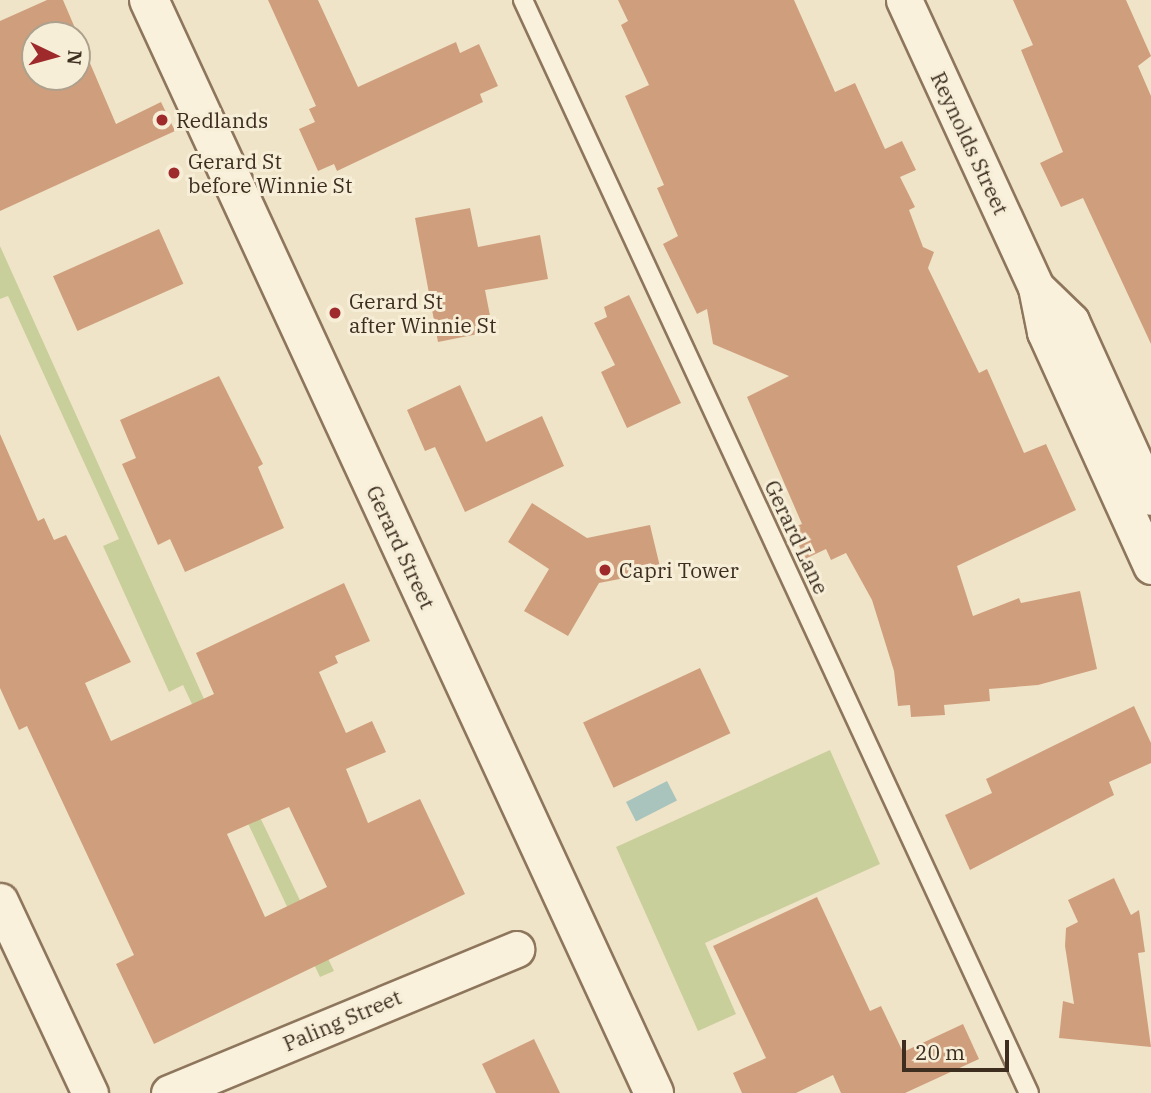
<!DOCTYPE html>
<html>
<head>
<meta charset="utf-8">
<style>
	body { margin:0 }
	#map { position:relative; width:1151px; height:1093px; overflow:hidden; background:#f0e4c8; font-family:"IBM Plex Serif",serif }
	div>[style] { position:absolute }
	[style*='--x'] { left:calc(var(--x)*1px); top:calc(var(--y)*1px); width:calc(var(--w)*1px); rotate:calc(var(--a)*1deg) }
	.green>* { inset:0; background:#c9cf9b }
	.water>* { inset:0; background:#a9c4bc; transform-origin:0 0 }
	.building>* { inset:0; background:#cf9f7d; transform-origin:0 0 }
	.roads { filter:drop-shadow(2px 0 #8d765c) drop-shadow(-2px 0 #8d765c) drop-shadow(0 2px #8d765c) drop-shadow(0 -2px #8d765c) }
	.service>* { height:18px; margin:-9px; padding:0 9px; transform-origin:9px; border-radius:9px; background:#faf1dc }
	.minor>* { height:35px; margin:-17.5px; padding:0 17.5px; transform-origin:17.5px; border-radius:17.5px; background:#faf1dc }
	.secondary>* { height:38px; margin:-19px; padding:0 19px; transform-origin:19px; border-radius:19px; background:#faf1dc }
	.dots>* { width:19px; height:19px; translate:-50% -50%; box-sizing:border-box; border:4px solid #f7eed8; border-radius:50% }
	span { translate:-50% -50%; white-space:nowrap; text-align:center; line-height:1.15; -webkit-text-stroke:6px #f7eed8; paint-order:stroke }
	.poi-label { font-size:21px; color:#3d2e20 }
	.left { translate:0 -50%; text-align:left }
	.street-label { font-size:21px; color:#3d2e20 }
	.north { position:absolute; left:21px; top:21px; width:70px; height:70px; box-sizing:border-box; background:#f7eed8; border:2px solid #ada18e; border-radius:50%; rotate:95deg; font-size:19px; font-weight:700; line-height:28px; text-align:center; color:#3d2e20 }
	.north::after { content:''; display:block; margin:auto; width:24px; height:32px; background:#9e2a2b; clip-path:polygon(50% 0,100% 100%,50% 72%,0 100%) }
	.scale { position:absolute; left:902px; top:1040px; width:107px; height:32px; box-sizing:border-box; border:4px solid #3d2e20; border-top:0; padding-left:9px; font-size:21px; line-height:24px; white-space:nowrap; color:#3d2e20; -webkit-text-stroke:5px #f7eed8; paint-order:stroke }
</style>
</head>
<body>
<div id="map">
	<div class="green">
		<div style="clip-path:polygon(0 246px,218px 730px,334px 971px,320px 977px,183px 685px,169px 692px,103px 546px,119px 539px,8px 296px,0 299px)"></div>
		<div style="clip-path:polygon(830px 750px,880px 864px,705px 943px,736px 1014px,698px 1031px,616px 847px)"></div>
	</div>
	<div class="water">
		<div style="left:667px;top:781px;width:22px;height:46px;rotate:63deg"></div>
	</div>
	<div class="building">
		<div style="clip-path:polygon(evenodd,47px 0,63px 0,116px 124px,161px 102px,175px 131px,0 211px,0 21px,47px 0,35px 35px,77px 35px,77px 77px,35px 77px,35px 35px)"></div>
		<div style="clip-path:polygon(268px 0,318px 0,358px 87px,456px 42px,460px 53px,479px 44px,498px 86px,480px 94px,483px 102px,394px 144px,337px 171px,334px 164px,318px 171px,299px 129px,315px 122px,309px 109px,316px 106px)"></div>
		<div style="clip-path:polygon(618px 0,794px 0,835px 92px,855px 83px,885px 149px,902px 141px,916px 170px,900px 177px,915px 207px,909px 210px,923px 247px,934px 252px,928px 268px,979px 373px,987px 369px,1024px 453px,1046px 444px,1076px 510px,957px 566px,973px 616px,1019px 598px,1021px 603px,1080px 591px,1097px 669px,1038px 685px,989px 689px,990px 701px,944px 705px,945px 715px,911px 717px,910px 705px,898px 706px,894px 671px,872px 600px,846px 553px,831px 560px,826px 549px,805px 559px,791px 528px,802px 524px,747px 397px,789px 376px,713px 344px,707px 309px,697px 314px,663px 244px,678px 236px,657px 188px,664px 185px,625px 96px,649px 85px,621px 25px,628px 21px)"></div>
		<div style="clip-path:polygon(1013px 0,1126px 0,1151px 56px,1138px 66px,1151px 96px,1151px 344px,1083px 198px,1061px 207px,1040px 163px,1063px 152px,1021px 50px,1033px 45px)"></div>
		<div style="clip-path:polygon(470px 208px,478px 247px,540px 235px,548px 279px,485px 290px,493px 331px,438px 342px,415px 218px)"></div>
		<div style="left:159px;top:229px;width:60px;height:116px;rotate:66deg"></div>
		<div style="clip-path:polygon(629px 295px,681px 403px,627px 428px,601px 372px,615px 365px,594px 323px,607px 317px,604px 307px)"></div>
		<div style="clip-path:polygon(219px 376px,263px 464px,258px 467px,284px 528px,185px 572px,170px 539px,158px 545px,122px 464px,136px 458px,120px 420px)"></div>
		<div style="clip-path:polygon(460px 385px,486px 442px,542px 416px,564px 466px,465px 512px,435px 447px,425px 451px,407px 410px)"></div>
		<div style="clip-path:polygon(evenodd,0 434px,38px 521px,44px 518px,54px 540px,66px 535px,131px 662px,85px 683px,111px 741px,214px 694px,196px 653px,344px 583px,370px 641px,335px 656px,338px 663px,319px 672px,346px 733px,372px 721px,386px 752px,346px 769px,368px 823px,420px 799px,465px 894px,154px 1044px,116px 964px,134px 955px,27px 726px,19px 730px,0 688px,0 434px,289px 807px,327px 887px,265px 917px,227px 834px,289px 807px)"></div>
		<div style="clip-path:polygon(532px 503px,587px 538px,650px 525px,661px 571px,599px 583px,568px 636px,524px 611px,549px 569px,508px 542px)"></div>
		<div style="left:700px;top:668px;width:72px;height:129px;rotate:65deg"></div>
		<div style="clip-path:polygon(1134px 706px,1151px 743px,1151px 763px,1109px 782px,1114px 795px,970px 870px,945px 815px,992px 793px,986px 779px)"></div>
		<div style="clip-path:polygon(1114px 878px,1131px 915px,1139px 910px,1145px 952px,1138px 953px,1151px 1047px,1059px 1038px,1063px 1001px,1074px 1004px,1065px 946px,1066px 928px,1078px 922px,1068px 900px)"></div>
		<div style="clip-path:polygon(817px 897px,870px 1011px,881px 1006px,903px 1052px,963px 1024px,979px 1059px,905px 1093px,841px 1093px,833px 1075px,796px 1093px,742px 1093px,733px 1073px,766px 1058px,713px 946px)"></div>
		<div style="clip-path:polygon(534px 1039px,560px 1093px,496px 1093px,482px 1064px)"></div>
	</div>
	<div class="roads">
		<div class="service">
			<div style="--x:523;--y:0;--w:1204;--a:65.16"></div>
		</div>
		<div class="minor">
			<div style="--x:904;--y:0;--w:316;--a:65.3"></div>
			<div style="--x:1036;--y:287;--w:46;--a:78.7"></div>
			<div style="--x:1045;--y:332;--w:257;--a:65.6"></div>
			<div style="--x:1036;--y:287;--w:49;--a:44.2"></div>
			<div style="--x:1071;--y:321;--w:193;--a:65.6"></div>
			<div style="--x:0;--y:901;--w:212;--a:64.9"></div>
			<div style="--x:169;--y:1093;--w:376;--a:-22.5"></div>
		</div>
		<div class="secondary">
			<div style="--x:149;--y:0;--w:1204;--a:65.2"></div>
		</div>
	</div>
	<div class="dots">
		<div style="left:162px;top:120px;background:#9e2a2b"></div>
		<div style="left:174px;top:173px;background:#9e2a2b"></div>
		<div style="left:335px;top:313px;background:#9e2a2b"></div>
		<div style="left:605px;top:570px;background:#9e2a2b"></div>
	</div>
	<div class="poi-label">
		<span class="left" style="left:176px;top:120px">Redlands</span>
		<span class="left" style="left:188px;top:173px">Gerard St<br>before Winnie St</span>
		<span class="left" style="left:349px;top:313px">Gerard St<br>after Winnie St</span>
		<span class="left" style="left:619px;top:570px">Capri Tower</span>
	</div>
	<div class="street-label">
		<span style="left:970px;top:143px;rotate:65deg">Reynolds Street</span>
		<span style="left:797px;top:537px;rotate:65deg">Gerard Lane</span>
		<span style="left:401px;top:547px;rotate:65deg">Gerard Street</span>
		<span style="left:342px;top:1020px;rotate:-23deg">Paling Street</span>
	</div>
	<div class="north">N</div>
	<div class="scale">20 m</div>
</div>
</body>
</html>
